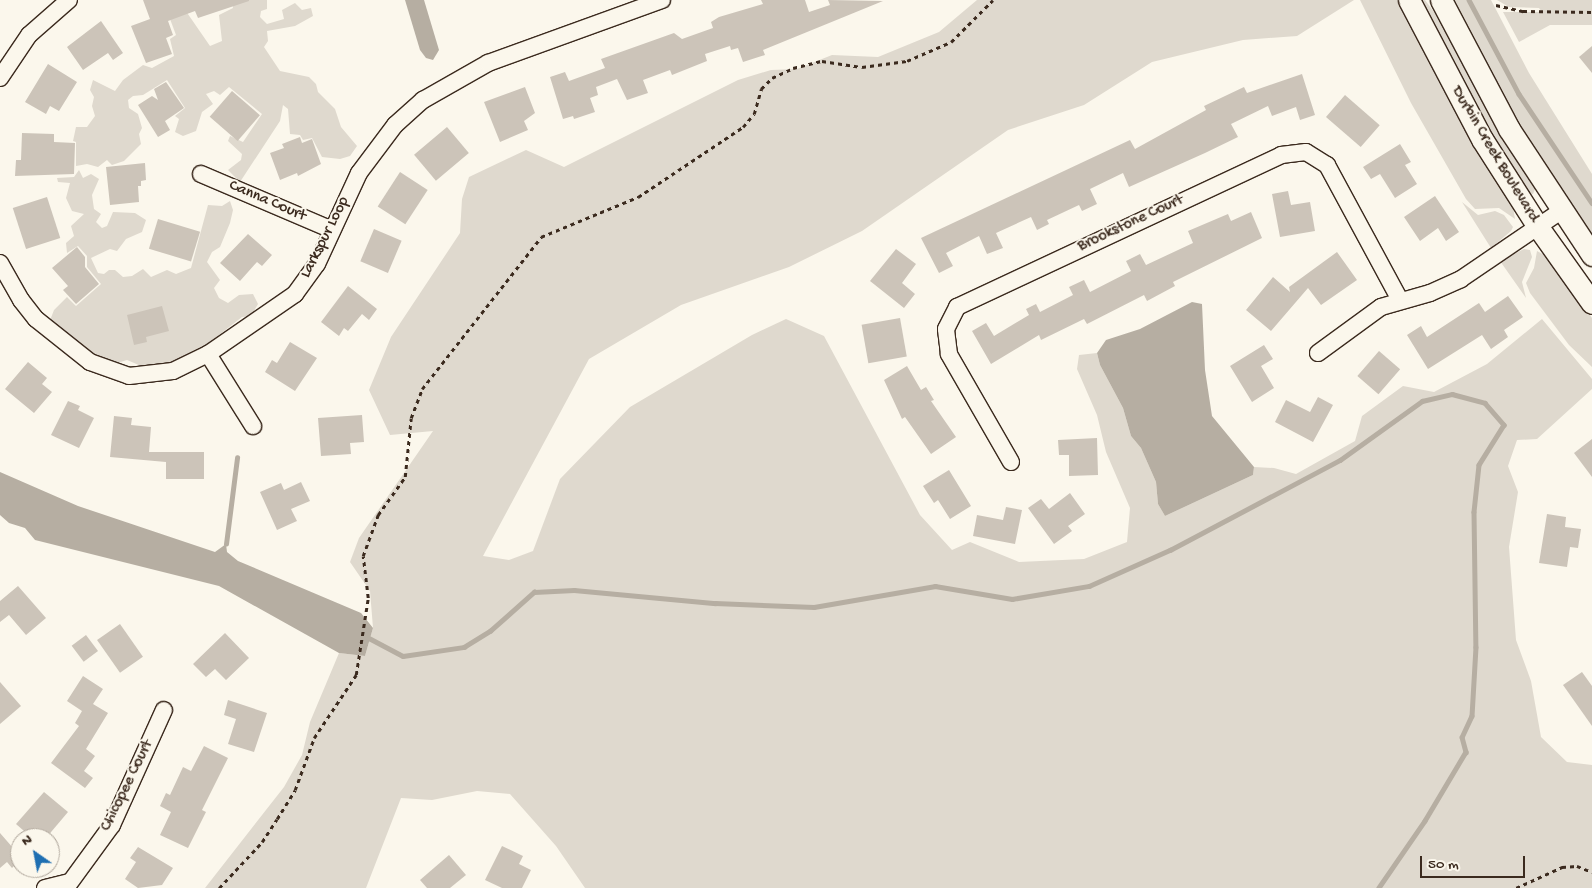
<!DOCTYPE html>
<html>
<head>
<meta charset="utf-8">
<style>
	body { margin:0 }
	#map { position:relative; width:1592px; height:888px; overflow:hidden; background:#fbf7ec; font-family:"Gochi Hand",sans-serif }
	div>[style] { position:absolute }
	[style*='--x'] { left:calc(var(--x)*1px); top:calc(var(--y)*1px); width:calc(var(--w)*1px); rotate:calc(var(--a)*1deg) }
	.green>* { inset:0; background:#dfd9ce }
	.water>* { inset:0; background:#b6aea2 }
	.stream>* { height:4.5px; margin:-2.25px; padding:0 2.25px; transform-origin:2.25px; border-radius:2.25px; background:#b6aea2 }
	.building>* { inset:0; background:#ccc4b9; transform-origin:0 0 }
	.path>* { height:2.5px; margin-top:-1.25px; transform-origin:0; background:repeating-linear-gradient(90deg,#3b2a1e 0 4px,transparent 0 8px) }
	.roads { filter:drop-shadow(1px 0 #3b2a1e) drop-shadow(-1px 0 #3b2a1e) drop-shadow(0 1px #3b2a1e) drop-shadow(0 -1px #3b2a1e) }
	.minor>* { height:16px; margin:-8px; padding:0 8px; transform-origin:8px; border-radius:8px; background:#fbf7ec }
	.tertiary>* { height:21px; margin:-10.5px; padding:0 10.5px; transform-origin:10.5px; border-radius:10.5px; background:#fbf7ec }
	span { translate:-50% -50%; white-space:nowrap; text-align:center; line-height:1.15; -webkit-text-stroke:4px #fbf7ec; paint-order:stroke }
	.street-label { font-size:16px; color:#3b2a1e }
	.north { position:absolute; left:10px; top:828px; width:50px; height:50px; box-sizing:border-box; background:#fbf7ec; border:1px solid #aea59a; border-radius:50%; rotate:327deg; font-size:14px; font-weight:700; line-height:20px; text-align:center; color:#3b2a1e }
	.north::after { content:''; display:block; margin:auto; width:18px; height:22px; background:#1f6fb2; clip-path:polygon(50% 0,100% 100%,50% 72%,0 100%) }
	.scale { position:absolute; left:1420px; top:856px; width:105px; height:22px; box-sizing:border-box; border:2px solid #3b2a1e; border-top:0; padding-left:6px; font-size:15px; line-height:18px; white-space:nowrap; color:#3b2a1e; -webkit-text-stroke:4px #fbf7ec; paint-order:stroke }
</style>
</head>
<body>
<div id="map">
	<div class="green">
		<div style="clip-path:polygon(232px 0,267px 0,267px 9px,261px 11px,260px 17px,267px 24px,284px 19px,282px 10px,295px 3px,302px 10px,311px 8px,313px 16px,295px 26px,267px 31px,268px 41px,264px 47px,280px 71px,309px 77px,316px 84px,318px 92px,335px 109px,341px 127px,357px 146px,350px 156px,340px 159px,322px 157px,312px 138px,303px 140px,300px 135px,290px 134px,288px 109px,283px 105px,280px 121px,240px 182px,228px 170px,241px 160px,242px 154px,228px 141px,230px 136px,243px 142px,262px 114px,229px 87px,220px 95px,214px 91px,206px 94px,213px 104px,202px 112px,196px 131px,183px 136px,175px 132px,179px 119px,175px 116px,185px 108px,167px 80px,143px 95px,133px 96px,128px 100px,129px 108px,138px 114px,142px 128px,139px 134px,141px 144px,124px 161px,112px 165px,107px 160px,98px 167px,87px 164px,76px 166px,76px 142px,73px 141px,76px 127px,87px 127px,95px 116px,92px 106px,94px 97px,90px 90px,93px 80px,115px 91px,123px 80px,143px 65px,152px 68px,174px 56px,170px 39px,176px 35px,167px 11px,181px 4px,210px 46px,222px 41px,219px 15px,233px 8px)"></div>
		<div style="clip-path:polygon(977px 0,1354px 0,1297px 36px,1243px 40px,1152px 62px,1084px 105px,1008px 130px,862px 231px,789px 267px,681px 305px,589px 359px,483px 556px,509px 560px,533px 551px,560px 479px,630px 407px,752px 335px,786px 319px,824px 336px,920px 515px,952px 550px,970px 542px,1019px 562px,1084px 559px,1127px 542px,1130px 508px,1106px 452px,1097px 415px,1077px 369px,1079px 355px,1097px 353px,1100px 365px,1123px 408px,1131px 436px,1141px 448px,1156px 482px,1158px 504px,1165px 516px,1253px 475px,1254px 467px,1274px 468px,1296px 474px,1355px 441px,1362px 416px,1403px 386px,1434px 392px,1487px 364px,1542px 319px,1592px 379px,1592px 389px,1537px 439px,1517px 440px,1508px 466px,1518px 492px,1509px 547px,1516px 640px,1531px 681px,1541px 737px,1567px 762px,1592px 765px,1592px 888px,585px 888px,556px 846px,510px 794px,477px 791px,432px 800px,401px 798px,366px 888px,205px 888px,284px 787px,302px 755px,310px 722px,339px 653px,365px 656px,373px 628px,370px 591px,350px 562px,359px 538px,433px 431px,390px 435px,369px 390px,391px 337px,460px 233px,462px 199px,469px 177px,526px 150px,564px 167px,738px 80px,771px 70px,797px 69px,832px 55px,878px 57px,939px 32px)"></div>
		<div style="clip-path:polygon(1360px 0,1399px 0,1466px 131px,1513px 207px,1515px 219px,1499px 208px,1475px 209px,1466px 199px,1411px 103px)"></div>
		<div style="clip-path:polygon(1420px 0,1425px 0,1440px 20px,1535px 189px,1533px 194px,1526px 193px,1481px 117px)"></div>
		<div style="clip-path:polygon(1452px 0,1491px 0,1529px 73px,1592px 174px,1592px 237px,1530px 143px)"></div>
		<div style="clip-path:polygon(1497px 0,1592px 0,1592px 25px,1550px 25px,1519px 42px,1503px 12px,1542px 12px,1539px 8px,1509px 7px)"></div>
		<div style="clip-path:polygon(79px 170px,83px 178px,91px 174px,99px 179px,92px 195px,94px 209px,101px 214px,96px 222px,102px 228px,107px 226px,113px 212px,135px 213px,146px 220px,142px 232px,126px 239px,117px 251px,110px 249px,91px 258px,98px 273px,104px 274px,109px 270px,115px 270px,123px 277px,132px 276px,143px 269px,151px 277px,167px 270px,176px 274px,191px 268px,208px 205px,222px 206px,230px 201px,233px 210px,230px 223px,220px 247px,212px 252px,207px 262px,220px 280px,214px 288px,219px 298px,228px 303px,239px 295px,253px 294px,258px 304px,251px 316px,242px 317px,206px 345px,175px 363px,146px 368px,127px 360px,114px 364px,75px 347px,49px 323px,54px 310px,67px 297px,76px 306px,101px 284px,87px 267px,87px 256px,78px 246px,67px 253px,66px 243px,74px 236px,71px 226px,84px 214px,72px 211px,66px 198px,70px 183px,58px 182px,57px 178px,74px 177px)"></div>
		<div style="clip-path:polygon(1462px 202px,1478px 215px,1495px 211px,1504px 215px,1513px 227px,1511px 231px,1491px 248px)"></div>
		<div style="clip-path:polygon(1524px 249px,1530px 250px,1532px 257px,1522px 282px,1526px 298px,1500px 261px)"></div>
		<div style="clip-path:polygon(1537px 251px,1548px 257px,1592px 318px,1592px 367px,1569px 345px,1530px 293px,1526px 283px,1534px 268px)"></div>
	</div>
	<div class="water">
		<div style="clip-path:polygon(405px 0,424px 0,439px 50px,433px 60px,426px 58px,420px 50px)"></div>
		<div style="clip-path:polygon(1192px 302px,1202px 304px,1205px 370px,1212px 416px,1254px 467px,1253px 475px,1165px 516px,1158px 504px,1156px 482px,1141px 448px,1131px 436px,1123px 408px,1100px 365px,1097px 353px,1106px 340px,1140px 329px)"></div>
		<div style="clip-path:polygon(0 472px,78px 506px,215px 552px,226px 544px,227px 552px,238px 561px,361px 613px,373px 628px,365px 656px,339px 653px,219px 586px,35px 540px,25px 528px,9px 523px,0 515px)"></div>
	</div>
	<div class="stream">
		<div style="--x:1469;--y:0;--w:106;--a:62"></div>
		<div style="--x:1519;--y:94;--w:131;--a:56.2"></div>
		<div style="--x:226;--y:544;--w:87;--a:-82.7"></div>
		<div style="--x:369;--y:638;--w:38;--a:28"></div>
		<div style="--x:403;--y:656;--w:62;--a:-8.4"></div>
		<div style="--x:464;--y:647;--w:31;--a:-32"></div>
		<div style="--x:490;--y:631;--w:59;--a:-41.6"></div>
		<div style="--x:534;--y:592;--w:40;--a:-2.9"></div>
		<div style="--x:574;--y:590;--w:142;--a:5.3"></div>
		<div style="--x:715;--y:603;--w:99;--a:2.3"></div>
		<div style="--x:814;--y:607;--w:123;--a:-9.8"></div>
		<div style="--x:935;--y:586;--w:78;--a:9.6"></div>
		<div style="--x:1012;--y:599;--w:78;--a:-9.6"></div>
		<div style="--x:1089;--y:586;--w:89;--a:-24"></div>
		<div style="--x:1170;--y:550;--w:192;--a:-27.9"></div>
		<div style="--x:1340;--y:460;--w:101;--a:-35.7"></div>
		<div style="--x:1422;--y:401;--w:31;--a:-13"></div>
		<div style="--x:1452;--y:394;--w:34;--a:15"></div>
		<div style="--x:1485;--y:403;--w:29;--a:49"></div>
		<div style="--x:1504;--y:425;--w:47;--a:122"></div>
		<div style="--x:1479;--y:465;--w:47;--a:96.1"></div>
		<div style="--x:1474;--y:512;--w:135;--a:89.2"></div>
		<div style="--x:1476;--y:647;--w:69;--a:93.3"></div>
		<div style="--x:1472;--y:716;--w:23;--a:115"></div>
		<div style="--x:1462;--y:737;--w:16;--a:75"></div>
		<div style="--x:1466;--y:752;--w:80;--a:120.7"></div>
		<div style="--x:1425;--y:821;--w:81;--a:124.5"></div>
	</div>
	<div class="building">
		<div style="clip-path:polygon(143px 0,249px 0,249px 1px,198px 18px,195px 11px,168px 21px,173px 35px,166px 38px,172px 54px,146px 63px,131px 26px,150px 19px)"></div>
		<div style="clip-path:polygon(761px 0,805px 0,809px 12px,830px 5px,828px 0,883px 1px,763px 50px,765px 55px,743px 62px,738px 48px,731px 50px,730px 46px,705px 54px,707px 61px,672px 75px,670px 70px,643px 80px,648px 93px,627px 100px,617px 79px,596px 87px,598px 95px,590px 98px,595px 112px,574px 119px,573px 116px,563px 119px,550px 77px,565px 72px,569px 81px,605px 68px,601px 59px,674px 33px,682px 39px,713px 28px,711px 22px,719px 17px,763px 4px)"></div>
		<div style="clip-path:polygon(101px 21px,123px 53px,113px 60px,108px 53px,83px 70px,67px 47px)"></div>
		<div style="clip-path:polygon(1592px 46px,1592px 73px,1579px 57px)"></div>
		<div style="clip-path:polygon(48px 64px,77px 82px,59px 111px,50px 106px,46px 114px,25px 102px)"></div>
		<div style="clip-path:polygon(1302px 74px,1315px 115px,1300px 120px,1296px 107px,1272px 116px,1268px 106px,1231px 124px,1238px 137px,1205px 153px,1129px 187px,1123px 173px,1090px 189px,1097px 204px,1082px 211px,1079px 205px,1047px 220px,1049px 224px,1037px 230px,1031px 217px,996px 233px,1003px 248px,987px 254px,979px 236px,946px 253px,953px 266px,939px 273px,921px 238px,1130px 140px,1135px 149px,1206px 110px,1204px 106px,1244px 87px,1247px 93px)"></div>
		<div style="clip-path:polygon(166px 82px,184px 108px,165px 121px,170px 130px,158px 137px,138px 105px,152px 96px,158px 100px,154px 89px)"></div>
		<div style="clip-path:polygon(525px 87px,535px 113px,524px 121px,528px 130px,500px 142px,484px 102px)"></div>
		<div style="left:232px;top:91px;width:37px;height:34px;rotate:41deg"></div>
		<div style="left:1345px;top:95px;width:46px;height:29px;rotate:41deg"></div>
		<div style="left:447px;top:127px;width:34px;height:43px;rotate:50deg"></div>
		<div style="clip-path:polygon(22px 133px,54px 134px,54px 142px,75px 143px,74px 174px,15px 176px,16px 160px,21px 160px)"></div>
		<div style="clip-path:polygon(300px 137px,302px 143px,312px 139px,321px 164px,298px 176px,297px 173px,280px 180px,270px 153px,284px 148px,282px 144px)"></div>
		<div style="clip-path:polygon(1400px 144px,1411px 162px,1405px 165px,1417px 184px,1395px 198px,1380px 174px,1371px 179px,1363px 167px)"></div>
		<div style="clip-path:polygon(145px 163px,146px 180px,141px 181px,141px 186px,138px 186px,139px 202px,110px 205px,106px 167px)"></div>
		<div style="left:400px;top:172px;width:33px;height:41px;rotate:33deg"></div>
		<div style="clip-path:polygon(1288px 191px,1291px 205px,1310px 202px,1315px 231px,1280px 237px,1272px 194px)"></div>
		<div style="clip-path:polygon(1435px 196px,1459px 232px,1446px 241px,1438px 228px,1420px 241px,1404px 217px)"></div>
		<div style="left:47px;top:197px;width:43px;height:36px;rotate:72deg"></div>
		<div style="clip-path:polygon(1251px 212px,1262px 238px,1173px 282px,1175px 286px,1147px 301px,1144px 295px,1087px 324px,1084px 319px,1041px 340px,1039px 335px,991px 364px,972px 331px,986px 323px,994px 336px,1029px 315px,1026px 309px,1036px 304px,1040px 312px,1073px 295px,1069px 287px,1084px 280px,1090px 292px,1131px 271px,1126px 261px,1140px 254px,1146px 265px,1193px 243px,1188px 231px,1228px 214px,1231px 221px)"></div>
		<div style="left:158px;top:219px;width:44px;height:31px;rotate:17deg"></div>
		<div style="left:374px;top:229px;width:30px;height:35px;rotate:23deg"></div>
		<div style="clip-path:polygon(248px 234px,272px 255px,262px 266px,257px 262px,240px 281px,220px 263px)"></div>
		<div style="clip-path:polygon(77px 247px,85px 257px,85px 267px,99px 284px,76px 304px,63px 290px,68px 286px,52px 268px)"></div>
		<div style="clip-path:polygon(896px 249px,916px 264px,902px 283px,915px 294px,904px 308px,870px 281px)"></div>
		<div style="clip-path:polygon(1337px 252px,1357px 280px,1321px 305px,1308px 288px,1271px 331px,1246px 310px,1273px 277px,1290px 292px,1289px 287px)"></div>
		<div style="clip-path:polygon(348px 286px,377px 309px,369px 320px,362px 314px,348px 331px,344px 328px,339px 336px,321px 322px)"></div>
		<div style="clip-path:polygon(1508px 296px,1523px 317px,1504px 330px,1508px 337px,1491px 349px,1482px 335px,1428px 369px,1407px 335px,1421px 326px,1427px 337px,1479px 303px,1485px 312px)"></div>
		<div style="clip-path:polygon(162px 306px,169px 331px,146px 337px,147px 342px,134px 345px,127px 315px)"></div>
		<div style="left:900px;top:318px;width:39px;height:39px;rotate:80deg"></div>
		<div style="clip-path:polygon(290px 342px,317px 358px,295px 391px,265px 372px,272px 360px,277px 363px)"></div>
		<div style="clip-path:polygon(1264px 345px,1273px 359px,1261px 366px,1274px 388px,1252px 402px,1230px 366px)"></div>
		<div style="left:1379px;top:351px;width:28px;height:33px;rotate:41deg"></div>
		<div style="clip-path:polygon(28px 362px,47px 378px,42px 384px,52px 392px,34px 413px,5px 389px)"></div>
		<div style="clip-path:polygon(907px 366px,921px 390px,926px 387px,934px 400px,931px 401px,956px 437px,931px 454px,905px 417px,902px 419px,884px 380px)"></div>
		<div style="clip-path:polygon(1318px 397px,1333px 405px,1313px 442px,1275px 422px,1286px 400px,1310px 412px)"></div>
		<div style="clip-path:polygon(68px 401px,80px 406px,78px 410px,94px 418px,79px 448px,51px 435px)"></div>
		<div style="clip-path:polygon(362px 415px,364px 442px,350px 443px,351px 454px,321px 456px,318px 418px)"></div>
		<div style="clip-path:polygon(114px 416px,132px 418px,131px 425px,151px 427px,149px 452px,204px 452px,204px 479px,166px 479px,166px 462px,110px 457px)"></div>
		<div style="clip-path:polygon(1097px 438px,1098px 475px,1069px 476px,1069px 455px,1059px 455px,1058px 440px)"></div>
		<div style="clip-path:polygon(1592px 439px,1592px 477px,1574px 453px)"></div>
		<div style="clip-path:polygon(949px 470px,971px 506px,950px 519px,938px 500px,934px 503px,923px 486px)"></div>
		<div style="clip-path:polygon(301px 482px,310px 501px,291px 509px,297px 521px,277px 530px,260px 492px,281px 483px,284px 490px)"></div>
		<div style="clip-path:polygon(1070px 493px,1085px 514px,1068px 526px,1072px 531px,1054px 544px,1028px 508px,1041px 499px,1049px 509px)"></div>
		<div style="clip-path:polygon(1006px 507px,1022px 510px,1015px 544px,973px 536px,977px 515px,1003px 520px)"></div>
		<div style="clip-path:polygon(1547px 514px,1566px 517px,1565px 527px,1581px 529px,1578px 548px,1570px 547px,1567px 567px,1539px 563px)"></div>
		<div style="clip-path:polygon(18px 586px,46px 618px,26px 635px,9px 615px,0 622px,0 601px)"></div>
		<div style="left:120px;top:624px;width:40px;height:28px;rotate:55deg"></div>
		<div style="clip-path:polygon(225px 633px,249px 658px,226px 680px,215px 669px,206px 677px,193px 664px)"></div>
		<div style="left:86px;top:635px;width:20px;height:18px;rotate:53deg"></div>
		<div style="clip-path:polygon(1582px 672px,1592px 686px,1592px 726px,1563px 685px)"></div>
		<div style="clip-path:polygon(83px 676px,103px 689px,93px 704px,108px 713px,86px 749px,95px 756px,84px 771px,93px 778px,85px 788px,51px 763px,79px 726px,75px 723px,82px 711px,67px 701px)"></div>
		<div style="clip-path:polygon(0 682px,21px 706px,0 724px)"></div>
		<div style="clip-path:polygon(228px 700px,267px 713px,254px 752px,228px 744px,236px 719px,224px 715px)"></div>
		<div style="clip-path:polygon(204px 746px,228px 758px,202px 810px,206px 812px,188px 848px,160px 835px,171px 812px,160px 806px,166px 793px,170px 795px,183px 767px,191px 771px)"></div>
		<div style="clip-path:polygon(44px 792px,68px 812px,46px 838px,32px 838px,16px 824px)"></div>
		<div style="clip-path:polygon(0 833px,20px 856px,20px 860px,12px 868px,7px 862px,0 868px)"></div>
		<div style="clip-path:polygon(502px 846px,523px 856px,519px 864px,531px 870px,522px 888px,502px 888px,485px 880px)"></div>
		<div style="clip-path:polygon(138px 847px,173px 868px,162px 885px,138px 888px,125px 879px,136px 862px,130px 858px)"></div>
		<div style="clip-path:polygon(449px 855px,466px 875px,450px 888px,427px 888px,420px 880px)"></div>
	</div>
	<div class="path">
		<div style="--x:1496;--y:5;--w:28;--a:13"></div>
		<div style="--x:1523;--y:11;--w:69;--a:0.8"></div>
		<div style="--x:219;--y:888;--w:63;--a:-46.9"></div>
		<div style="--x:262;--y:842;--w:27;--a:-57"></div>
		<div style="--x:277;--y:819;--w:34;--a:-58"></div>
		<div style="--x:295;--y:790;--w:55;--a:-69.9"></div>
		<div style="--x:314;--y:738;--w:76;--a:-56.3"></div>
		<div style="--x:356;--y:675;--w:78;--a:-81.1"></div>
		<div style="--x:368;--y:598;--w:42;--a:-96.8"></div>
		<div style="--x:363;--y:556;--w:44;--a:-69.9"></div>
		<div style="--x:378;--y:515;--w:47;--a:-54.6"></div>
		<div style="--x:405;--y:477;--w:59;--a:-84.2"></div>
		<div style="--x:411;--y:418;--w:31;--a:-69"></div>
		<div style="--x:422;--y:389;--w:193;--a:-51.9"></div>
		<div style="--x:541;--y:237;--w:105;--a:-22.4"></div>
		<div style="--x:638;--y:197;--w:126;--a:-33.7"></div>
		<div style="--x:743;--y:127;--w:17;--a:-50"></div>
		<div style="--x:754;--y:114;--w:26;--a:-74"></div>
		<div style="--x:761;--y:89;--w:16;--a:-45"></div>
		<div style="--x:772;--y:78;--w:23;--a:-25"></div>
		<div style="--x:793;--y:68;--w:30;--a:-14"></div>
		<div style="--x:822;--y:61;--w:40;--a:8.5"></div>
		<div style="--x:862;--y:67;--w:45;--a:-7.6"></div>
		<div style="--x:907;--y:61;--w:48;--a:-23.4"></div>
		<div style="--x:951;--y:42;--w:59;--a:-45"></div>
		<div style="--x:1516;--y:888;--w:51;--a:-24.5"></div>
		<div style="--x:1562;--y:867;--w:15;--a:-4"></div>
		<div style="--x:1577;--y:866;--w:16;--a:22"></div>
	</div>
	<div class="roads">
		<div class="minor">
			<div style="--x:0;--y:78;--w:52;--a:-56"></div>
			<div style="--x:29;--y:35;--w:53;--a:-41.2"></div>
			<div style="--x:201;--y:174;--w:142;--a:23.1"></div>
			<div style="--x:0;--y:263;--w:43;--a:60.4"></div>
			<div style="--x:21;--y:300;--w:24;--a:52"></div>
			<div style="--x:36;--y:319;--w:69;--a:38.5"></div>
			<div style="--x:90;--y:362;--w:41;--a:19.7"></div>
			<div style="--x:129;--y:376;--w:44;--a:-6.5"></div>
			<div style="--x:173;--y:371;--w:39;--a:-26"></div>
			<div style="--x:208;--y:354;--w:106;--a:-34.6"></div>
			<div style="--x:295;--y:294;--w:37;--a:-54"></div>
			<div style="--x:317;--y:264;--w:100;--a:-65.2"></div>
			<div style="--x:359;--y:173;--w:60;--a:-53.1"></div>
			<div style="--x:395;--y:125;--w:38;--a:-42"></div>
			<div style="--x:423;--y:100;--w:75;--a:-29.6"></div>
			<div style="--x:488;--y:63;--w:185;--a:-19.9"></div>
			<div style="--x:1318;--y:353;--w:78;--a:-36.1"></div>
			<div style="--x:1381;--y:307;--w:51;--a:-15.9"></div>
			<div style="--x:1430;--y:293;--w:34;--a:-24"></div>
			<div style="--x:1461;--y:279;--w:121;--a:-34.2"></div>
			<div style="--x:208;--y:354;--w:85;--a:58"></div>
			<div style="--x:1011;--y:462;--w:125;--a:-119.9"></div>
			<div style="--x:949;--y:354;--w:25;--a:-97"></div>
			<div style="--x:946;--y:329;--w:25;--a:-63"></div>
			<div style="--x:957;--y:307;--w:358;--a:-25.1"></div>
			<div style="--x:1281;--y:155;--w:25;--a:-7"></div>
			<div style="--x:1306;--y:152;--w:25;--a:32"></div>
			<div style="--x:1327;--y:165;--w:153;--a:61.6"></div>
			<div style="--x:45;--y:888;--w:25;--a:-14"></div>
			<div style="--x:66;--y:888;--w:78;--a:-53.9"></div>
			<div style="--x:112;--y:825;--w:126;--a:-65.7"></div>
		</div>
		<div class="tertiary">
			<div style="--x:1409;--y:0;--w:157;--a:62.3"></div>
			<div style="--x:1482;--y:139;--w:104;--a:57.5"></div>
			<div style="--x:1538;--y:227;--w:93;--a:54.6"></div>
			<div style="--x:1441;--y:0;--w:146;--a:62.2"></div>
			<div style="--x:1509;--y:129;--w:151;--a:56.6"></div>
		</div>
	</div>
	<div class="street-label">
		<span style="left:1494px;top:155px;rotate:59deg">Durbin Creek Boulevard</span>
		<span style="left:267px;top:202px;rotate:23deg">Canna Court</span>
		<span style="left:1131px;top:224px;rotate:-25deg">Brookstone Court</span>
		<span style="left:326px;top:238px;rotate:-63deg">Larkspur Loop</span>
		<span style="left:128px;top:786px;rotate:-64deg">Chicopee Court</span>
	</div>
	<div class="north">N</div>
	<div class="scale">50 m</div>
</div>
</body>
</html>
